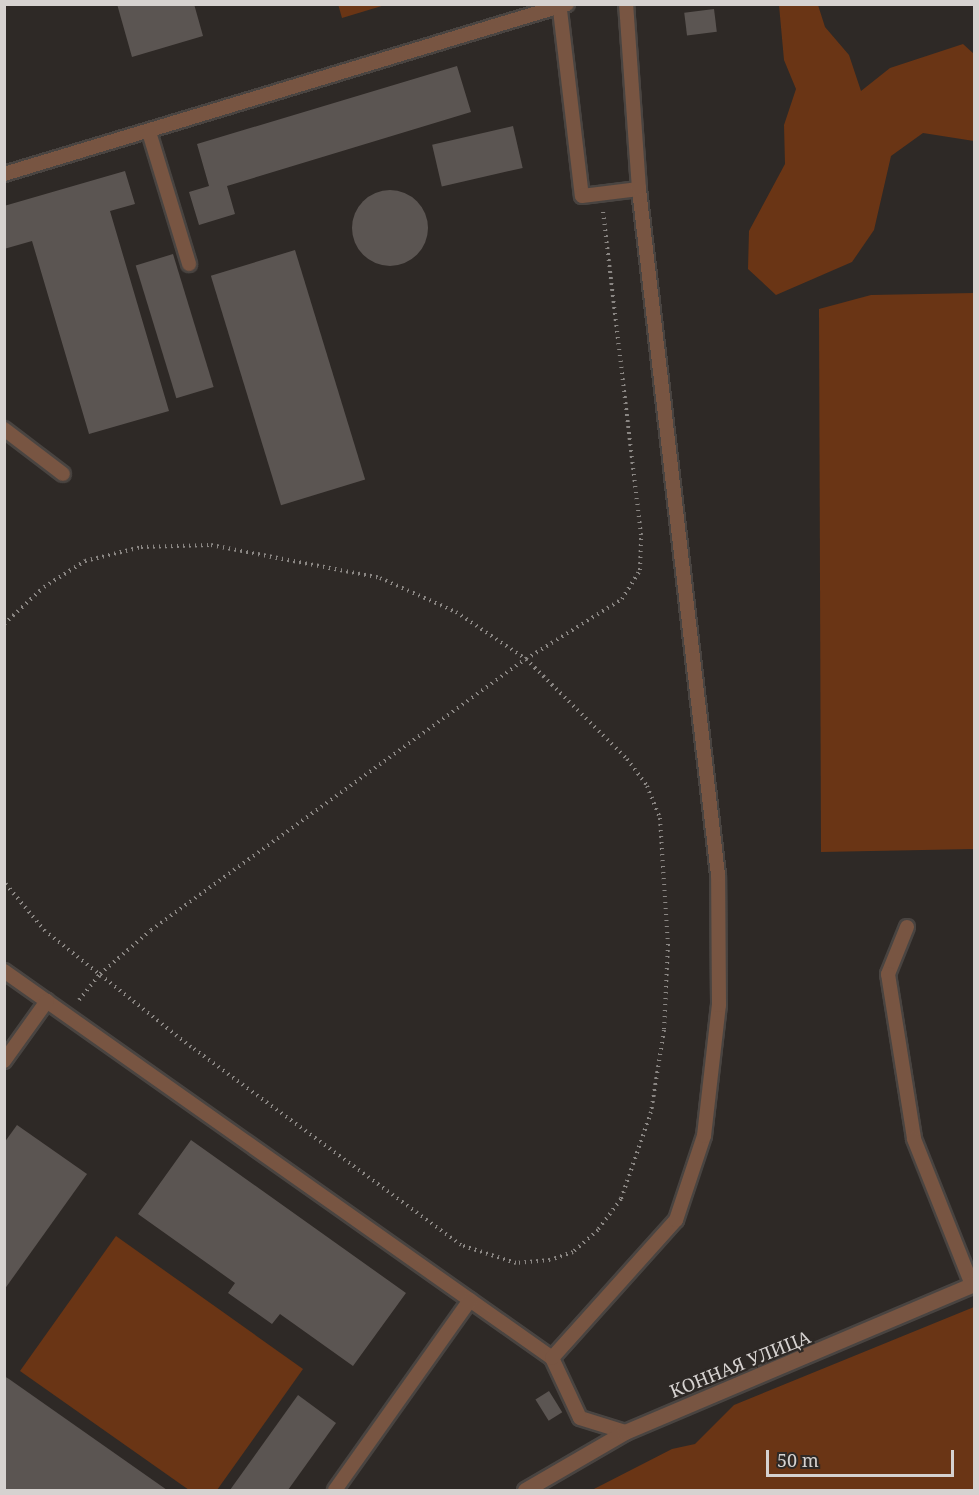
<!DOCTYPE html>
<html>
<head>
<meta charset="utf-8">
<style>
	body { margin:0 }
	#map { position:relative; width:979px; height:1495px; overflow:hidden; background:#2e2926; font-family:"Noto Serif",serif }
	div>[style] { position:absolute }
	[style*='--x'] { left:calc(var(--x)*1px); top:calc(var(--y)*1px); width:calc(var(--w)*1px); rotate:calc(var(--a)*1deg) }
	.green>* { inset:0; background:#6a3515 }
	.building>* { inset:0; background:#5b5552; transform-origin:0 0 }
	.round { border-radius:50% }
	.path>* { height:4px; margin-top:-2px; transform-origin:0; background:repeating-linear-gradient(90deg,#8a8683 0 1.5px,transparent 0 6px) }
	.roads { filter:drop-shadow(2px 0 #494441) drop-shadow(-2px 0 #494441) drop-shadow(0 2px #494441) drop-shadow(0 -2px #494441) }
	.lane>* { height:14px; margin:-7px; padding:0 7px; transform-origin:7px; border-radius:7px; background:#785542 }
	.street>* { height:15px; margin:-7.5px; padding:0 7.5px; transform-origin:7.5px; border-radius:7.5px; background:#785542 }
	span { translate:-50% -50%; white-space:nowrap; text-align:center; line-height:1.15; -webkit-text-stroke:4.5px #2e2926; paint-order:stroke }
	.street-label { font-size:18px; color:#d6d2d0 }
	.frame { position:absolute; inset:0; border:6px solid #d6d2d0; pointer-events:none }
	.scale { position:absolute; left:766px; top:1450px; width:188px; height:27px; box-sizing:border-box; border:3px solid #d6d2d0; border-top:0; padding-left:8px; font-size:18px; line-height:21px; white-space:nowrap; color:#d6d2d0; -webkit-text-stroke:4px #2e2926; paint-order:stroke }
</style>
</head>
<body>
<div id="map">
	<div class="green">
		<div style="clip-path:polygon(338px 4px,385px 4px,385px 5px,342px 18px)"></div>
		<div style="clip-path:polygon(779px 5px,818px 5px,825px 27px,849px 55px,861px 91px,890px 68px,963px 44px,974px 54px,974px 141px,923px 133px,891px 156px,874px 230px,852px 262px,776px 295px,748px 269px,749px 231px,785px 164px,784px 125px,796px 89px,784px 60px)"></div>
		<div style="clip-path:polygon(974px 293px,974px 849px,821px 852px,819px 309px,871px 295px)"></div>
		<div style="clip-path:polygon(116px 1236px,303px 1369px,217px 1490px,189px 1490px,20px 1371px)"></div>
		<div style="clip-path:polygon(974px 1307px,974px 1490px,592px 1490px,672px 1449px,695px 1444px,734px 1405px)"></div>
	</div>
	<div class="building">
		<div style="clip-path:polygon(117px 4px,194px 4px,203px 36px,132px 57px)"></div>
		<div style="left:714px;top:9px;width:23px;height:30px;rotate:83deg"></div>
		<div style="clip-path:polygon(457px 66px,471px 112px,227px 186px,235px 214px,199px 225px,189px 192px,209px 186px,197px 144px)"></div>
		<div style="left:513px;top:126px;width:43px;height:83px;rotate:77deg"></div>
		<div style="clip-path:polygon(125px 171px,135px 204px,110px 211px,169px 411px,89px 434px,32px 241px,4px 249px,4px 206px)"></div>
		<div class="round" style="left:352px;top:190px;width:76px;height:76px"></div>
		<div style="left:295px;top:250px;width:240px;height:88px;rotate:73deg"></div>
		<div style="left:173px;top:254px;width:139px;height:39px;rotate:73deg"></div>
		<div style="clip-path:polygon(17px 1125px,87px 1174px,4px 1290px,4px 1143px)"></div>
		<div style="clip-path:polygon(191px 1140px,406px 1293px,353px 1366px,280px 1314px,272px 1324px,228px 1293px,235px 1283px,138px 1214px)"></div>
		<div style="clip-path:polygon(4px 1376px,9px 1379px,167px 1490px,4px 1490px)"></div>
		<div style="left:549px;top:1391px;width:25px;height:16px;rotate:58deg"></div>
		<div style="clip-path:polygon(298px 1395px,336px 1423px,288px 1490px,230px 1490px)"></div>
	</div>
	<div class="path">
		<div style="--x:4;--y:624;--w:54;--a:-42.8"></div>
		<div style="--x:44;--y:587;--w:49;--a:-32.4"></div>
		<div style="--x:85;--y:561;--w:58;--a:-14"></div>
		<div style="--x:141;--y:547;--w:70;--a:-1.6"></div>
		<div style="--x:211;--y:545;--w:172;--a:11"></div>
		<div style="--x:380;--y:578;--w:83;--a:24.1"></div>
		<div style="--x:456;--y:612;--w:84;--a:33.9"></div>
		<div style="--x:526;--y:659;--w:142;--a:44.7"></div>
		<div style="--x:627;--y:759;--w:34;--a:53"></div>
		<div style="--x:647;--y:786;--w:35;--a:68"></div>
		<div style="--x:660;--y:818;--w:126;--a:86.4"></div>
		<div style="--x:668;--y:944;--w:86;--a:92.7"></div>
		<div style="--x:664;--y:1030;--w:83;--a:99"></div>
		<div style="--x:651;--y:1112;--w:92;--a:109"></div>
		<div style="--x:621;--y:1199;--w:39;--a:127"></div>
		<div style="--x:598;--y:1230;--w:33;--a:139"></div>
		<div style="--x:573;--y:1252;--w:24;--a:161"></div>
		<div style="--x:550;--y:1260;--w:34;--a:175"></div>
		<div style="--x:516;--y:1263;--w:58;--a:-161.9"></div>
		<div style="--x:461;--y:1245;--w:335;--a:-143.7"></div>
		<div style="--x:191;--y:1047;--w:186;--a:-141.5"></div>
		<div style="--x:45;--y:931;--w:64;--a:-129.9"></div>
		<div style="--x:79;--y:1000;--w:33;--a:-51"></div>
		<div style="--x:100;--y:974;--w:67;--a:-40.8"></div>
		<div style="--x:151;--y:930;--w:463;--a:-35.9"></div>
		<div style="--x:526;--y:659;--w:113;--a:-32"></div>
		<div style="--x:622;--y:599;--w:34;--a:-58"></div>
		<div style="--x:640;--y:570;--w:35;--a:-88"></div>
		<div style="--x:641;--y:535;--w:326;--a:-96.7"></div>
	</div>
	<div class="roads">
		<div class="lane">
			<div style="--x:560;--y:10;--w:187;--a:83.3"></div>
			<div style="--x:582;--y:196;--w:57;--a:-7"></div>
			<div style="--x:149;--y:132;--w:138;--a:73.1"></div>
			<div style="--x:4;--y:174;--w:588;--a:-16.8"></div>
			<div style="--x:4;--y:429;--w:74;--a:37.3"></div>
			<div style="--x:907;--y:927;--w:51;--a:112"></div>
			<div style="--x:888;--y:974;--w:167;--a:81"></div>
			<div style="--x:914;--y:1139;--w:157;--a:68.3"></div>
			<div style="--x:4;--y:971;--w:671;--a:35.23"></div>
			<div style="--x:4;--y:1061;--w:74;--a:-54.4"></div>
			<div style="--x:625;--y:1432;--w:47;--a:-162.7"></div>
			<div style="--x:580;--y:1418;--w:66;--a:-115"></div>
			<div style="--x:552;--y:1358;--w:186;--a:-48.1"></div>
			<div style="--x:676;--y:1220;--w:89;--a:-71.6"></div>
			<div style="--x:704;--y:1136;--w:132;--a:-83.5"></div>
			<div style="--x:719;--y:1005;--w:130;--a:-90.4"></div>
			<div style="--x:718;--y:875;--w:691;--a:-96.57"></div>
			<div style="--x:639;--y:189;--w:185;--a:-94"></div>
			<div style="--x:335;--y:1490;--w:233;--a:-54.6"></div>
		</div>
		<div class="street">
			<div style="--x:525;--y:1490;--w:116;--a:-30.1"></div>
			<div style="--x:625;--y:1432;--w:379;--a:-23"></div>
		</div>
	</div>
	<div class="street-label">
		<span style="left:740px;top:1364px;rotate:-22deg">КОННАЯ УЛИЦА</span>
	</div>
	<div class="frame"></div>
	<div class="scale">50 m</div>
</div>
</body>
</html>
